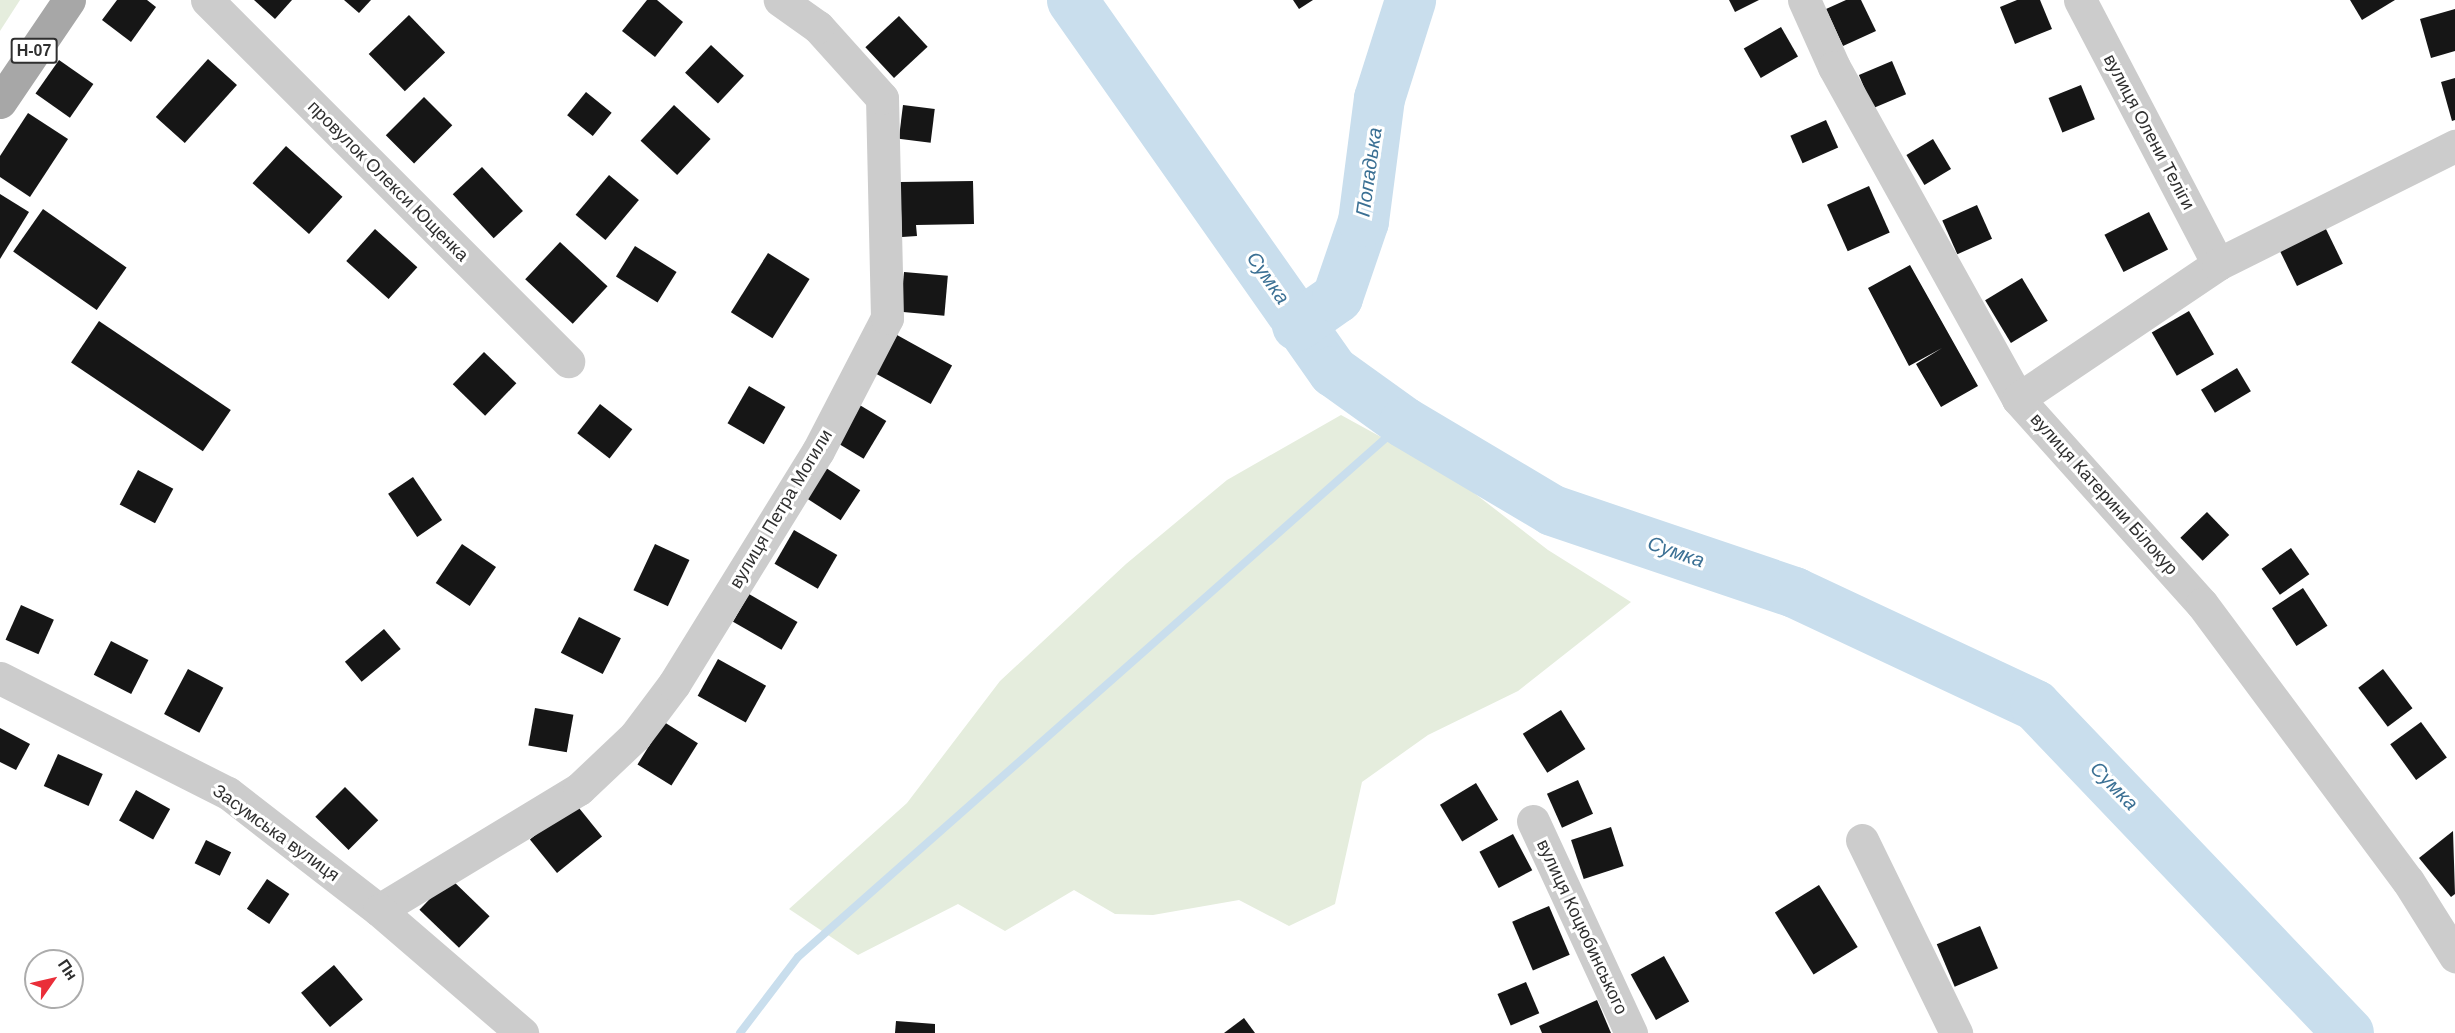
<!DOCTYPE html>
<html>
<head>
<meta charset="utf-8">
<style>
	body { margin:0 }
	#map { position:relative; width:2455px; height:1033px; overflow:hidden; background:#fff; font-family:Helvetica,sans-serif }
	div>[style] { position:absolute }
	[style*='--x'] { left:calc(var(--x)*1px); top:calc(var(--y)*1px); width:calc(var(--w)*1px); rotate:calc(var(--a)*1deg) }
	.green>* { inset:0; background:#e5eddd }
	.stream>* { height:8px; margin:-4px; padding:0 4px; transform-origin:4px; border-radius:4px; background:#c9deed }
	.river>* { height:51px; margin:-25.5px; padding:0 25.5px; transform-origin:25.5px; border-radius:25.5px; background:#c9deed }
	.building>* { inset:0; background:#161616; transform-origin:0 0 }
	.minor>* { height:33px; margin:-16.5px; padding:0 16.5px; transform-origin:16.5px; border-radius:16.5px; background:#ccc }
	.tertiary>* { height:33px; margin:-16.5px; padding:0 16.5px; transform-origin:16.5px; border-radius:16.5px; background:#ccc }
	.primary>* { height:33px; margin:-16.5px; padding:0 16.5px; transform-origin:16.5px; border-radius:16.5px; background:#a7a7a7 }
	span { translate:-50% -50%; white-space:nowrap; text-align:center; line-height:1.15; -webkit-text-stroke:6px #fff; paint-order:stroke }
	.shield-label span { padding:2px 4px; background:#fff; border:2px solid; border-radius:4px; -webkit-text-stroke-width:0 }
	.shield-label { font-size:16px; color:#2f2f2f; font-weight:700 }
	.street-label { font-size:18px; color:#2f2f2f }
	.water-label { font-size:20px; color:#3b7094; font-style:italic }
	.north { position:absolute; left:24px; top:949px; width:60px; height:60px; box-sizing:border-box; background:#fff; border:2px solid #acacac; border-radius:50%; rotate:56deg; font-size:16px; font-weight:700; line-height:24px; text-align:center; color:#2f2f2f }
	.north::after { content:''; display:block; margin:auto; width:21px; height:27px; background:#ea2e39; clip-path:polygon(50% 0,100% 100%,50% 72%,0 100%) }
</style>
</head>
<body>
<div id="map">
	<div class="green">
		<div style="clip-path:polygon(0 0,20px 0,0 31px)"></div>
		<div style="clip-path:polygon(1341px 415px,1452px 476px,1548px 550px,1631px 602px,1518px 691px,1428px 735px,1362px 782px,1335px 904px,1289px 926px,1239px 900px,1153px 915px,1115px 914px,1074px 890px,1005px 931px,958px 904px,858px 955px,789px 909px,907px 803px,1000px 681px,1126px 564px,1227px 480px)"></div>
	</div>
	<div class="stream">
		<div style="--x:740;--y:1033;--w:96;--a:-52.7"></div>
		<div style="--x:798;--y:957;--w:808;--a:-41.44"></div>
	</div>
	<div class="river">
		<div style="--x:1072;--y:0;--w:454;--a:54.9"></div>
		<div style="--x:1333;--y:371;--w:87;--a:35.7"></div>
		<div style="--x:1404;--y:422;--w:172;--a:30.7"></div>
		<div style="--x:1552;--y:510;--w:256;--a:18.7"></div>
		<div style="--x:1794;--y:592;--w:266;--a:25.1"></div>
		<div style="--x:2035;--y:705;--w:453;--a:46.3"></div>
		<div style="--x:1297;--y:325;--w:49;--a:-35"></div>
		<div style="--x:1337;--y:297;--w:80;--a:-71.1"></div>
		<div style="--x:1363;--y:221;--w:124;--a:-82.6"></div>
		<div style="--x:1379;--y:98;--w:103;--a:-72.4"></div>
	</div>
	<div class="building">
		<div style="clip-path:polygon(117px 0,147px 0,156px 7px,131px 42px,102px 20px)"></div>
		<div style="clip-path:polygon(254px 0,292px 0,275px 19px)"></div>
		<div style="clip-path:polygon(344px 0,371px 0,359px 13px)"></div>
		<div style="clip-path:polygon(647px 0,657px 0,683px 22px,655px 57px,622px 31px)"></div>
		<div style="clip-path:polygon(1293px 0,1313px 0,1299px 9px)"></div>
		<div style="clip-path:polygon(1729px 0,1759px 0,1735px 12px)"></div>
		<div style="clip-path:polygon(1846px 0,1861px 0,1876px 31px,1843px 46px,1826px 9px)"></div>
		<div style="clip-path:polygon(2017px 0,2040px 0,2052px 29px,2015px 44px,2000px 7px)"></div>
		<div style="clip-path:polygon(2350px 0,2395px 0,2362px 20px)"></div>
		<div style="clip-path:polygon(2455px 9px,2455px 51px,2431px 58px,2420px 19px)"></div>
		<div style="left:409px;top:15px;width:52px;height:56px;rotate:46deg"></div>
		<div style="left:899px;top:16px;width:42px;height:46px;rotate:47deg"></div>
		<div style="left:1781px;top:27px;width:34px;height:43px;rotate:60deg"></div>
		<div style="left:711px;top:45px;width:45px;height:38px;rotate:43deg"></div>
		<div style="left:208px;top:59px;width:39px;height:78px;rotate:42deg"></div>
		<div style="left:59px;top:60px;width:42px;height:41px;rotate:35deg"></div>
		<div style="left:1892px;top:61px;width:36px;height:36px;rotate:67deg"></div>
		<div style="clip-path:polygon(2455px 78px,2455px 120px,2452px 121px,2441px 82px)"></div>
		<div style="left:2081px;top:85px;width:37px;height:35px;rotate:68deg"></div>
		<div style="left:586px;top:92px;width:33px;height:30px;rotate:39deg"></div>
		<div style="left:424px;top:97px;width:40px;height:54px;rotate:45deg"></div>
		<div style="left:674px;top:105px;width:50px;height:49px;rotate:43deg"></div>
		<div style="left:903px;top:105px;width:32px;height:34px;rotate:7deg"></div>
		<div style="clip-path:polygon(28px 113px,68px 139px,30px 197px,0 177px,0 156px)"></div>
		<div style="left:1826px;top:120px;width:30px;height:39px;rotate:66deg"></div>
		<div style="left:1933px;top:139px;width:35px;height:31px;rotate:59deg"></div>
		<div style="left:286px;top:146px;width:76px;height:50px;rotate:42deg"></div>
		<div style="left:482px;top:167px;width:60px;height:40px;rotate:47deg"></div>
		<div style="left:609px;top:175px;width:39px;height:52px;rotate:40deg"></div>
		<div style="clip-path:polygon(973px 181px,974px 224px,916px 225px,917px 236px,902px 237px,900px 182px)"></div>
		<div style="left:1869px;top:186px;width:51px;height:46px;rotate:66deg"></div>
		<div style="clip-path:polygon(0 194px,29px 212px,0 259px)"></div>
		<div style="left:1977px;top:205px;width:37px;height:38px;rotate:66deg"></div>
		<div style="left:43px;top:209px;width:102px;height:52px;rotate:35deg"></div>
		<div style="left:2149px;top:212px;width:42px;height:50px;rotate:63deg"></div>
		<div style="left:2324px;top:225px;width:43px;height:51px;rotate:64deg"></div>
		<div style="left:375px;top:229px;width:57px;height:43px;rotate:42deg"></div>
		<div style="left:560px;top:242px;width:65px;height:51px;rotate:43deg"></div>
		<div style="left:635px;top:246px;width:49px;height:36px;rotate:32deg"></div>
		<div style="left:768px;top:253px;width:49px;height:70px;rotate:32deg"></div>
		<div style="clip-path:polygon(1910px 265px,1978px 386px,1941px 407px,1916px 364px,1942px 348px,1909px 366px,1868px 288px)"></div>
		<div style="left:904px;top:272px;width:44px;height:40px;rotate:5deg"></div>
		<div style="left:2022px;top:278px;width:50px;height:43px;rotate:59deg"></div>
		<div style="left:2189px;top:311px;width:50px;height:43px;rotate:60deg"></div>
		<div style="left:99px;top:321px;width:159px;height:50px;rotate:34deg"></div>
		<div style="left:897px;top:335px;width:63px;height:44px;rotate:29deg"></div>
		<div style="left:484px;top:352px;width:45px;height:45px;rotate:44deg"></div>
		<div style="left:2237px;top:368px;width:27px;height:42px;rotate:59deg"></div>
		<div style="left:749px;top:386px;width:42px;height:43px;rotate:30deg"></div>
		<div style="left:600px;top:404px;width:41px;height:37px;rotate:38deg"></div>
		<div style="left:858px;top:404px;width:33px;height:44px;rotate:31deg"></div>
		<div style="left:820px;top:464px;width:48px;height:36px;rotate:33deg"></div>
		<div style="left:138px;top:470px;width:40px;height:39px;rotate:28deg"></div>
		<div style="left:413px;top:477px;width:52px;height:30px;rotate:56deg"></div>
		<div style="left:2207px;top:512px;width:32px;height:37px;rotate:46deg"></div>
		<div style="left:794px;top:530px;width:50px;height:39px;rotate:30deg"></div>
		<div style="left:462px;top:544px;width:41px;height:47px;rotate:34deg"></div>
		<div style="left:655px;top:544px;width:38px;height:51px;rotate:25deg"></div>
		<div style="left:2291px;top:548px;width:32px;height:36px;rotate:55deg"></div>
		<div style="left:2303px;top:588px;width:45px;height:37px;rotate:57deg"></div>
		<div style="left:749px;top:594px;width:56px;height:32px;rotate:30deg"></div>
		<div style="left:21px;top:605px;width:36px;height:38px;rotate:24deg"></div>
		<div style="left:579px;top:617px;width:47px;height:40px;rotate:27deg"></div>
		<div style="left:384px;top:629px;width:26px;height:51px;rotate:50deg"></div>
		<div style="left:111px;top:641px;width:42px;height:38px;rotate:27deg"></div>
		<div style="left:718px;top:659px;width:55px;height:42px;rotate:29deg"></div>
		<div style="left:188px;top:669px;width:40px;height:51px;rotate:28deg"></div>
		<div style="left:2383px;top:669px;width:49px;height:31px;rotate:53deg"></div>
		<div style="left:535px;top:708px;width:39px;height:38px;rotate:10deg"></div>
		<div style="left:1561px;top:710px;width:46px;height:45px;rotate:58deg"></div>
		<div style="left:664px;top:722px;width:40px;height:50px;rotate:32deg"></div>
		<div style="left:2421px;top:722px;width:44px;height:38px;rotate:54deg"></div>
		<div style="clip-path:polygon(0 728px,30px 744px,16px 770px,0 762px)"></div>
		<div style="left:58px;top:754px;width:49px;height:35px;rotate:24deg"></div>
		<div style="left:1578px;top:780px;width:37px;height:34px;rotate:66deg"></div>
		<div style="left:1476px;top:783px;width:43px;height:42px;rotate:59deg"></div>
		<div style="left:345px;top:787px;width:47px;height:42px;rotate:45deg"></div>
		<div style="left:136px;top:790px;width:39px;height:35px;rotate:29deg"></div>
		<div style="left:575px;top:803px;width:43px;height:58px;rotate:51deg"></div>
		<div style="left:1611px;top:827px;width:41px;height:42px;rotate:72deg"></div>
		<div style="clip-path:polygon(2453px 831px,2455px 894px,2451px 897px,2419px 858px)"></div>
		<div style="left:1513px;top:834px;width:41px;height:38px;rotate:62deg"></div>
		<div style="left:206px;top:840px;width:28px;height:26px;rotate:26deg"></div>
		<div style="left:450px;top:878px;width:55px;height:44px;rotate:44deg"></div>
		<div style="left:267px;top:879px;width:27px;height:36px;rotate:34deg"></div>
		<div style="left:1819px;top:885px;width:73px;height:52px;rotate:58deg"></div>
		<div style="left:1549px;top:906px;width:53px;height:40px;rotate:67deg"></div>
		<div style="left:1980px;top:926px;width:46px;height:47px;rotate:67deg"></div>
		<div style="left:1664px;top:956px;width:52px;height:38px;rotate:61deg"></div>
		<div style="left:334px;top:965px;width:45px;height:43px;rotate:50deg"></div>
		<div style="left:1526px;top:982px;width:34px;height:31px;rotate:67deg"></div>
		<div style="clip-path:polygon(1597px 1000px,1611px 1033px,1542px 1033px,1539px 1026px)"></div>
		<div style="clip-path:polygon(1244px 1018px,1255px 1033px,1224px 1033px)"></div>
		<div style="clip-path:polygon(896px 1021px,935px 1024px,935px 1033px,895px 1033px)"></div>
	</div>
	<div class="minor">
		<div style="--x:207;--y:0;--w:511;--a:45"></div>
		<div style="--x:1804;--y:0;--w:73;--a:65.9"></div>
		<div style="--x:1834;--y:67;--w:380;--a:61"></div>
		<div style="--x:2018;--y:399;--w:275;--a:48.1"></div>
		<div style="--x:2202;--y:604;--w:345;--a:53.4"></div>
		<div style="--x:2408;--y:881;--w:89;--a:57.9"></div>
		<div style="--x:2080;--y:0;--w:298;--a:62.4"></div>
		<div style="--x:2018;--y:399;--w:241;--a:-34"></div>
		<div style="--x:2218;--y:264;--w:265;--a:-26.5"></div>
		<div style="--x:1533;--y:821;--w:234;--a:65.2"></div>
		<div style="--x:1862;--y:840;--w:215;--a:64"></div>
		<div style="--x:379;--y:910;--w:234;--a:-31.2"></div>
		<div style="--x:579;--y:789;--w:77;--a:-43.4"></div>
		<div style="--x:635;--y:736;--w:65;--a:-53.1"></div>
		<div style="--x:674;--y:684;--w:274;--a:-58.3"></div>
		<div style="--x:818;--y:451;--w:150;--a:-62.6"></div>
		<div style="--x:887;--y:318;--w:220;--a:-91.3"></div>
		<div style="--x:882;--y:98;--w:96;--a:-132"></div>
		<div style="--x:818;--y:27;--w:47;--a:-144.6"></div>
	</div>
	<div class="tertiary">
		<div style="--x:0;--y:678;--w:255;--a:26.8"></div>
		<div style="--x:228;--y:793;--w:191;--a:37.8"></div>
		<div style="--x:379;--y:910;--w:189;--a:40.7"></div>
	</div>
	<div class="primary">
		<div style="--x:0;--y:102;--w:123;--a:-55.9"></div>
	</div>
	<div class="shield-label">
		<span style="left:34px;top:51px">Н-07</span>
	</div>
	<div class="street-label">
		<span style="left:2149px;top:132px;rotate:62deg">вулиця Олени Теліги</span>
		<span style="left:388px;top:181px;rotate:45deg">провулок Олекси Ющенка</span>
		<span style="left:2104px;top:494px;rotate:48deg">вулиця Катерини Білокур</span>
		<span style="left:781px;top:509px;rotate:-59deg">вулиця Петра Могили</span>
		<span style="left:276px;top:833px;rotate:36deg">Засумська вулиця</span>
		<span style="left:1582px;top:927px;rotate:65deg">вулиця Коцюбинського</span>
	</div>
	<div class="water-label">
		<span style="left:1369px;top:172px;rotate:-82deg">Попадька</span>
		<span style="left:1268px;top:278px;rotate:55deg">Сумка</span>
		<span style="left:1676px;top:552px;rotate:19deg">Сумка</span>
		<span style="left:2114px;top:786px;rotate:46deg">Сумка</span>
	</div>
	<div class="north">Пн</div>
</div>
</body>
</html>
